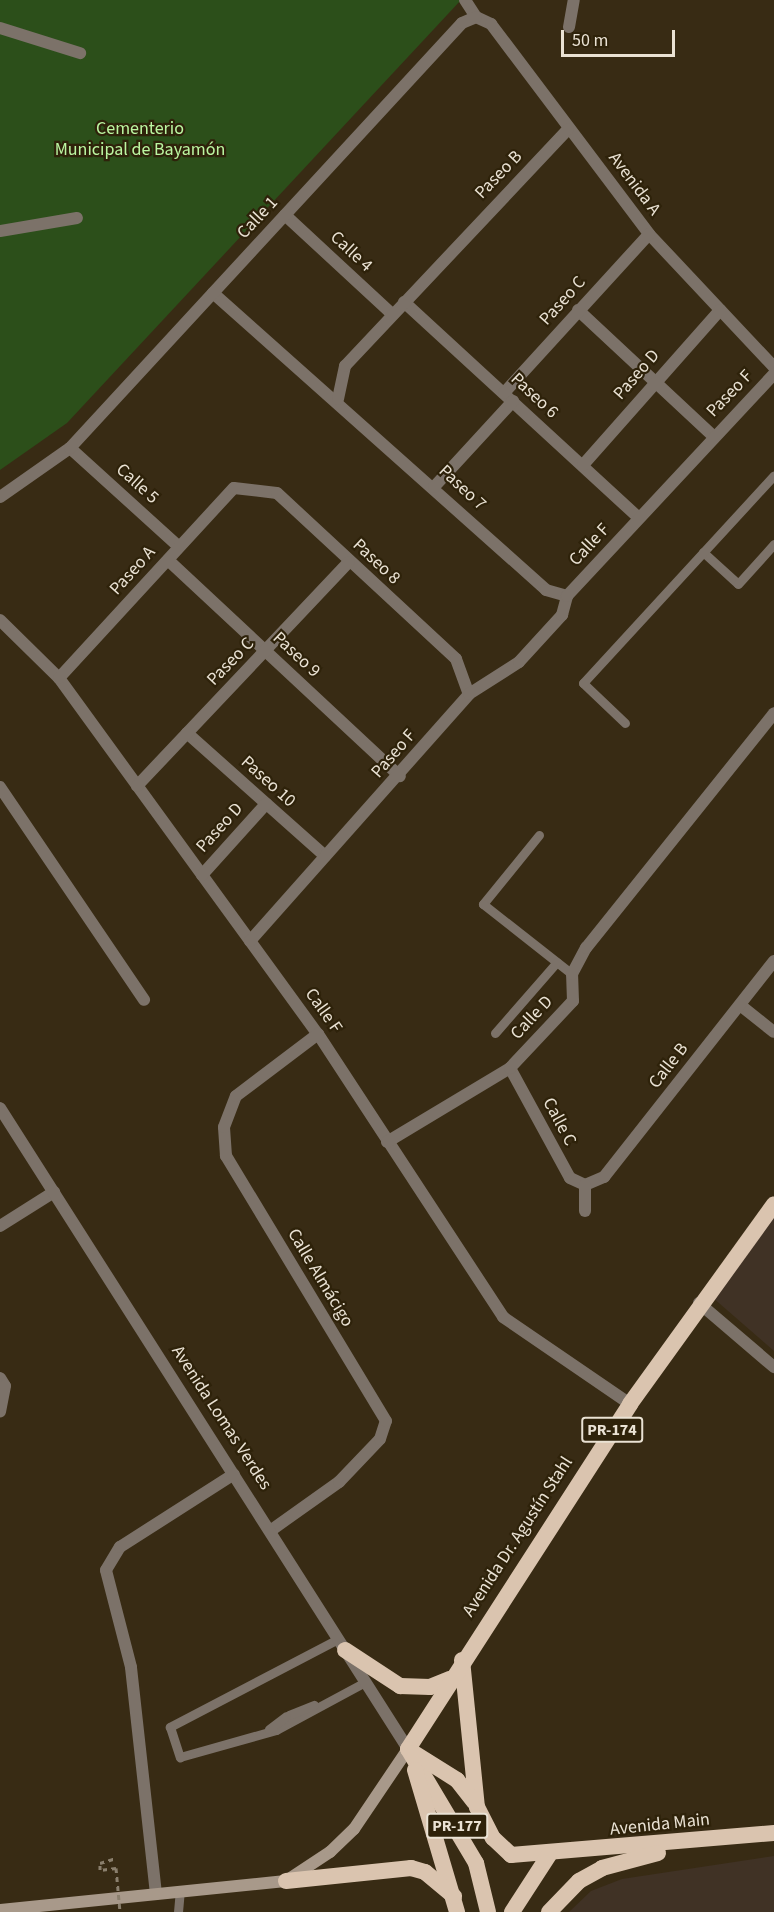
<!DOCTYPE html>
<html>
<head>
<meta charset="utf-8">
<style>
	body { margin:0 }
	#map { position:relative; width:774px; height:1912px; overflow:hidden; background:#382b14; font-family:"Source Sans 3",sans-serif }
	div>[style] { position:absolute }
	[style*='--x'] { left:calc(var(--x)*1px); top:calc(var(--y)*1px); width:calc(var(--w)*1px); rotate:calc(var(--a)*1deg) }
	.commercial>* { inset:0; background:#403225 }
	.green>* { inset:0; background:#2c4f1a }
	.path>* { height:3px; margin-top:-1.5px; transform-origin:0; background:repeating-linear-gradient(90deg,#8a7f6d 0 4.5px,transparent 0 9px) }
	.service>* { height:9px; margin:-4.5px; padding:0 4.5px; transform-origin:4.5px; border-radius:4.5px; background:#7c7269 }
	.minor>* { height:12px; margin:-6px; padding:0 6px; transform-origin:6px; border-radius:6px; background:#7c7269 }
	.tertiary>* { height:12px; margin:-6px; padding:0 6px; transform-origin:6px; border-radius:6px; background:#7c7269 }
	.secondary>* { height:12px; margin:-6px; padding:0 6px; transform-origin:6px; border-radius:6px; background:#a8998a }
	.trunk>* { height:16px; margin:-8px; padding:0 8px; transform-origin:8px; border-radius:8px; background:#dac4af }
	.path-bridge>* { height:3px; margin-top:-1.5px; transform-origin:0; background:repeating-linear-gradient(90deg,#8a7f6d 0 4.5px,transparent 0 9px) }
	span { translate:-50% -50%; white-space:nowrap; text-align:center; line-height:1.15; -webkit-text-stroke:4.5px #2e220a; paint-order:stroke }
	.shield-label span { padding:2px 4px; background:#2e220a; border:2px solid; border-radius:4px; -webkit-text-stroke-width:0 }
	.shield-label { font-size:16px; color:#eae2d4; font-weight:700 }
	.park-label { font-size:18px; color:#bbf6a1 }
	.street-label { font-size:18px; color:#eae2d4 }
	.scale { position:absolute; left:561px; top:30px; width:114px; height:27px; box-sizing:border-box; border:3px solid #eae2d4; border-top:0; padding-left:8px; font-size:18px; line-height:21px; white-space:nowrap; color:#eae2d4; -webkit-text-stroke:4px #2e220a; paint-order:stroke }
</style>
</head>
<body>
<div id="map">
	<div class="commercial">
		<div style="clip-path:polygon(774px 1214px,774px 1351px,712px 1297px)"></div>
		<div style="clip-path:polygon(774px 1856px,774px 1912px,569px 1912px,591px 1891px,622px 1879px)"></div>
	</div>
	<div class="green">
		<div style="clip-path:polygon(0 0,461px 0,67px 423px,0 470px)"></div>
	</div>
	<div class="path">
		<div style="--x:116;--y:1868;--w:16;--a:173"></div>
		<div style="--x:100;--y:1870;--w:7;--a:-90"></div>
		<div style="--x:100;--y:1863;--w:17;--a:-17"></div>
	</div>
	<div class="service">
		<div style="--x:703;--y:552;--w:47;--a:42.4"></div>
		<div style="--x:738;--y:584;--w:54;--a:-48"></div>
		<div style="--x:625;--y:723;--w:58;--a:-136.4"></div>
		<div style="--x:583;--y:683;--w:282;--a:-47.4"></div>
		<div style="--x:539;--y:835;--w:89;--a:129.1"></div>
		<div style="--x:483;--y:904;--w:113;--a:38.2"></div>
		<div style="--x:495;--y:1033;--w:94;--a:-48.9"></div>
		<div style="--x:338;--y:1639;--w:190;--a:152.4"></div>
		<div style="--x:170;--y:1727;--w:32;--a:72"></div>
		<div style="--x:180;--y:1757;--w:100;--a:-15.7"></div>
		<div style="--x:276;--y:1730;--w:101;--a:-28.3"></div>
		<div style="--x:289;--y:1715;--w:27;--a:-22"></div>
		<div style="--x:269;--y:1729;--w:21;--a:-37"></div>
		<div style="--x:178;--y:1912;--w:21;--a:-85"></div>
	</div>
	<div class="minor">
		<div style="--x:465;--y:0;--w:20;--a:57"></div>
		<div style="--x:476;--y:17;--w:17;--a:25"></div>
		<div style="--x:491;--y:24;--w:263;--a:53"></div>
		<div style="--x:649;--y:234;--w:183;--a:46.8"></div>
		<div style="--x:569;--y:27;--w:27;--a:-80"></div>
		<div style="--x:0;--y:28;--w:84;--a:17.4"></div>
		<div style="--x:285;--y:215;--w:146;--a:42.8"></div>
		<div style="--x:0;--y:231;--w:78;--a:-9.6"></div>
		<div style="--x:213;--y:293;--w:446;--a:41.7"></div>
		<div style="--x:546;--y:590;--w:22;--a:16"></div>
		<div style="--x:404;--y:302;--w:319;--a:42.6"></div>
		<div style="--x:578;--y:310;--w:186;--a:43"></div>
		<div style="--x:504;--y:393;--w:215;--a:-47.6"></div>
		<div style="--x:338;--y:399;--w:34;--a:-78"></div>
		<div style="--x:345;--y:366;--w:325;--a:-46.7"></div>
		<div style="--x:70;--y:448;--w:147;--a:42.2"></div>
		<div style="--x:583;--y:465;--w:207;--a:-48.5"></div>
		<div style="--x:434;--y:487;--w:117;--a:-47.4"></div>
		<div style="--x:0;--y:497;--w:85;--a:-35"></div>
		<div style="--x:70;--y:448;--w:578;--a:-47.31"></div>
		<div style="--x:462;--y:23;--w:15;--a:-23"></div>
		<div style="--x:168;--y:560;--w:317;--a:43"></div>
		<div style="--x:0;--y:620;--w:83;--a:44.5"></div>
		<div style="--x:59;--y:678;--w:440;--a:54"></div>
		<div style="--x:318;--y:1034;--w:338;--a:56.8"></div>
		<div style="--x:503;--y:1317;--w:154;--a:34.4"></div>
		<div style="--x:59;--y:678;--w:258;--a:-47.4"></div>
		<div style="--x:234;--y:488;--w:43;--a:6.6"></div>
		<div style="--x:277;--y:493;--w:244;--a:42.8"></div>
		<div style="--x:456;--y:659;--w:37;--a:70"></div>
		<div style="--x:187;--y:733;--w:185;--a:41.7"></div>
		<div style="--x:137;--y:786;--w:308;--a:-46.6"></div>
		<div style="--x:0;--y:787;--w:257;--a:55.9"></div>
		<div style="--x:202;--y:875;--w:96;--a:-48"></div>
		<div style="--x:250;--y:941;--w:330;--a:-48.4"></div>
		<div style="--x:469;--y:694;--w:59;--a:-32.6"></div>
		<div style="--x:519;--y:662;--w:64;--a:-47.5"></div>
		<div style="--x:562;--y:615;--w:20;--a:-75"></div>
		<div style="--x:567;--y:596;--w:304;--a:-47"></div>
		<div style="--x:740;--y:1005;--w:43;--a:38.5"></div>
		<div style="--x:510;--y:1068;--w:125;--a:61.4"></div>
		<div style="--x:570;--y:1178;--w:17;--a:25"></div>
		<div style="--x:387;--y:1142;--w:144;--a:-31"></div>
		<div style="--x:510;--y:1068;--w:92;--a:-46.8"></div>
		<div style="--x:573;--y:1001;--w:27;--a:-92"></div>
		<div style="--x:572;--y:974;--w:30;--a:-62"></div>
		<div style="--x:586;--y:948;--w:301;--a:-51.3"></div>
		<div style="--x:585;--y:1185;--w:21;--a:-23"></div>
		<div style="--x:604;--y:1177;--w:275;--a:-51.8"></div>
		<div style="--x:585;--y:1211;--w:26;--a:-90"></div>
		<div style="--x:0;--y:1226;--w:64;--a:-32.2"></div>
		<div style="--x:699;--y:1303;--w:99;--a:40.5"></div>
		<div style="--x:0;--y:1378;--w:9;--a:58"></div>
		<div style="--x:5;--y:1386;--w:26;--a:101"></div>
		<div style="--x:270;--y:1531;--w:85;--a:-35.4"></div>
		<div style="--x:339;--y:1482;--w:59;--a:-46.4"></div>
		<div style="--x:380;--y:1439;--w:19;--a:-72"></div>
		<div style="--x:386;--y:1421;--w:310;--a:-121.1"></div>
		<div style="--x:226;--y:1156;--w:29;--a:-94"></div>
		<div style="--x:224;--y:1127;--w:33;--a:-69"></div>
		<div style="--x:236;--y:1096;--w:103;--a:-37.1"></div>
		<div style="--x:156;--y:1894;--w:228;--a:-96.3"></div>
		<div style="--x:131;--y:1667;--w:100;--a:-104.5"></div>
		<div style="--x:106;--y:1570;--w:27;--a:-59"></div>
		<div style="--x:120;--y:1547;--w:135;--a:-32.6"></div>
	</div>
	<div class="tertiary">
		<div style="--x:0;--y:1108;--w:760;--a:57.52"></div>
	</div>
	<div class="secondary">
		<div style="--x:0;--y:1910;--w:287;--a:-5.8"></div>
		<div style="--x:286;--y:1881;--w:53;--a:-33.4"></div>
		<div style="--x:330;--y:1852;--w:33;--a:-44"></div>
		<div style="--x:354;--y:1829;--w:97;--a:-56"></div>
	</div>
	<div class="trunk">
		<div style="--x:345;--y:1650;--w:66;--a:33.2"></div>
		<div style="--x:400;--y:1686;--w:30;--a:2"></div>
		<div style="--x:430;--y:1687;--w:22;--a:-22"></div>
		<div style="--x:462;--y:1660;--w:148;--a:84.2"></div>
		<div style="--x:477;--y:1807;--w:35;--a:63"></div>
		<div style="--x:493;--y:1838;--w:25;--a:43"></div>
		<div style="--x:511;--y:1855;--w:264;--a:-4.8"></div>
		<div style="--x:408;--y:1749;--w:410;--a:-57.2"></div>
		<div style="--x:630;--y:1404;--w:246;--a:-54.2"></div>
		<div style="--x:408;--y:1749;--w:133;--a:59.2"></div>
		<div style="--x:476;--y:1863;--w:50;--a:76.2"></div>
		<div style="--x:414;--y:1753;--w:51;--a:32.1"></div>
		<div style="--x:457;--y:1780;--w:28;--a:52"></div>
		<div style="--x:415;--y:1770;--w:148;--a:73.5"></div>
		<div style="--x:286;--y:1881;--w:126;--a:-5.9"></div>
		<div style="--x:411;--y:1868;--w:15;--a:16"></div>
		<div style="--x:425;--y:1872;--w:38;--a:40"></div>
		<div style="--x:512;--y:1912;--w:68;--a:-57"></div>
		<div style="--x:549;--y:1912;--w:43;--a:-45.9"></div>
		<div style="--x:579;--y:1881;--w:26;--a:-29"></div>
		<div style="--x:602;--y:1868;--w:58;--a:-15"></div>
	</div>
	<div class="path-bridge">
		<div style="--x:116;--y:1868;--w:44;--a:84.8"></div>
	</div>
	<div class="shield-label">
		<span style="left:612px;top:1430px">PR-174</span>
		<span style="left:457px;top:1826px">PR-177</span>
	</div>
	<div class="park-label">
		<span style="left:140px;top:140px">Cementerio<br>Municipal de Bayamón</span>
	</div>
	<div class="street-label">
		<span style="left:499px;top:175px;rotate:-46deg">Paseo B</span>
		<span style="left:634px;top:184px;rotate:53deg">Avenida A</span>
		<span style="left:258px;top:218px;rotate:-47deg">Calle 1</span>
		<span style="left:351px;top:252px;rotate:43deg">Calle 4</span>
		<span style="left:563px;top:301px;rotate:-48deg">Paseo C</span>
		<span style="left:637px;top:375px;rotate:-49deg">Paseo D</span>
		<span style="left:730px;top:394px;rotate:-46deg">Paseo F</span>
		<span style="left:534px;top:396px;rotate:43deg">Paseo 6</span>
		<span style="left:137px;top:484px;rotate:42deg">Calle 5</span>
		<span style="left:462px;top:488px;rotate:43deg">Paseo 7</span>
		<span style="left:590px;top:545px;rotate:-47deg">Calle F</span>
		<span style="left:376px;top:562px;rotate:43deg">Paseo 8</span>
		<span style="left:133px;top:571px;rotate:-48deg">Paseo A</span>
		<span style="left:296px;top:655px;rotate:43deg">Paseo 9</span>
		<span style="left:231px;top:662px;rotate:-46deg">Paseo C</span>
		<span style="left:394px;top:754px;rotate:-49deg">Paseo F</span>
		<span style="left:268px;top:782px;rotate:42deg">Paseo 10</span>
		<span style="left:220px;top:828px;rotate:-48deg">Paseo D</span>
		<span style="left:323px;top:1011px;rotate:55deg">Calle F</span>
		<span style="left:532px;top:1018px;rotate:-47deg">Calle D</span>
		<span style="left:669px;top:1066px;rotate:-52deg">Calle B</span>
		<span style="left:559px;top:1122px;rotate:62deg">Calle C</span>
		<span style="left:320px;top:1278px;rotate:59deg">Calle Almácigo</span>
		<span style="left:221px;top:1418px;rotate:57deg">Avenida Lomas Verdes</span>
		<span style="left:518px;top:1537px;rotate:-57deg">Avenida Dr. Agustín Stahl</span>
		<span style="left:660px;top:1825px;rotate:-6deg">Avenida Main</span>
	</div>
	<div class="scale">50 m</div>
</div>
</body>
</html>
